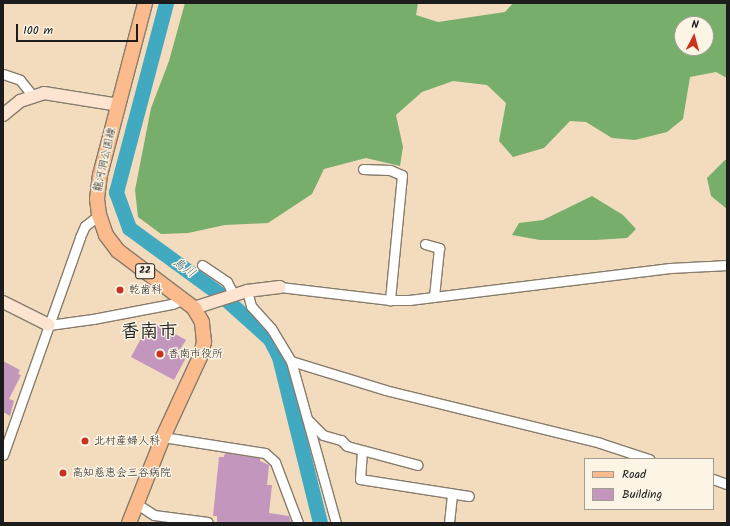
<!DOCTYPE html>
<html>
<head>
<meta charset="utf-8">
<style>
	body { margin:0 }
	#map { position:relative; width:730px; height:526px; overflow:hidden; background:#f2dcbd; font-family:Kalam,"Klee One",sans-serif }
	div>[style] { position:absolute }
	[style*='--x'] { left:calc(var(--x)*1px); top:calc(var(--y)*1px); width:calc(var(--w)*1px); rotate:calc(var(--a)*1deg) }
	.forest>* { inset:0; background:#78ae6b }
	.river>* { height:15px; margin:-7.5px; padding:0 7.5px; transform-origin:7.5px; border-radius:7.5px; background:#41aac1 }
	.building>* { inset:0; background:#c396bd }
	.roads { filter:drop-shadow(1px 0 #877c6c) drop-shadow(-1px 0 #877c6c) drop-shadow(0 1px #877c6c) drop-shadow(0 -1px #877c6c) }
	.street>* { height:9px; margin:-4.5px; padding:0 4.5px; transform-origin:4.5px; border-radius:4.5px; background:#fff }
	.secondary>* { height:12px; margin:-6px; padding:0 6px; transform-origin:6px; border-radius:6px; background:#fde4d1 }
	.primary>* { height:14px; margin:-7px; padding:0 7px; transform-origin:7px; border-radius:7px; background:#fbbb8c }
	.dots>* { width:11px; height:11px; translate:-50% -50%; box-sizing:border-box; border:2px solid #fcf5e5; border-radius:50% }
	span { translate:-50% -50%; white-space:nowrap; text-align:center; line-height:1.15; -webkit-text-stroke:3px #fcf5e5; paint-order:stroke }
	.shield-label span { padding:1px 3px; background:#fcf5e5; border:1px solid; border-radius:3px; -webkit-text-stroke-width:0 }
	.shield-label { font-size:10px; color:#1c1c1c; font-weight:700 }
	.street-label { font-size:11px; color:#1c1c1c }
	.poi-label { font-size:11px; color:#1c1c1c }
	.left { translate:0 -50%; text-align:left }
	.water-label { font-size:12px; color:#2d5c66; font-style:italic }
	.town-label { font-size:19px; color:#1c1c1c; font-weight:700 }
	.frame { position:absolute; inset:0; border:4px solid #1c1c1c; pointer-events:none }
	.legend { position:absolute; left:584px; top:458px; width:130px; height:52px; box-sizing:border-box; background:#fcf5e5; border:1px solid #a29e95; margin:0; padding:5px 7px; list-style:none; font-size:12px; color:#1c1c1c }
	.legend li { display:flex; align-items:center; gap:8px; height:20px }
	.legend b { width:20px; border:1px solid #a29e95 }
	.north { position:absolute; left:674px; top:16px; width:40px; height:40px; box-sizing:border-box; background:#fcf5e5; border:1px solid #a29e95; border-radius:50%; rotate:6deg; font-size:11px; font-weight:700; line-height:16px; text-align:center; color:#1c1c1c }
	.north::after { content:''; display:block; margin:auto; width:14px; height:18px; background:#c8321e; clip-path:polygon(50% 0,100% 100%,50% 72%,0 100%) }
	.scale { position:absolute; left:16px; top:24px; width:122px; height:18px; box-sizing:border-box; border:2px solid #1c1c1c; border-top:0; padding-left:5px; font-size:12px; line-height:14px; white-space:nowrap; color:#1c1c1c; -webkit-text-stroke:3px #fcf5e5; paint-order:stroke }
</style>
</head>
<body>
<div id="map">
	<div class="forest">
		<div style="clip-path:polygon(evenodd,185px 3px,418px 3px,416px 15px,438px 22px,505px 12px,513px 3px,727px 3px,727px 78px,716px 72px,690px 77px,683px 119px,667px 132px,635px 140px,612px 138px,586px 122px,570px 121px,544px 148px,513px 157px,499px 141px,506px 103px,487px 85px,453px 81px,422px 92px,396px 115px,403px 147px,400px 166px,366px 158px,324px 169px,312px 194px,268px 223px,225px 225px,188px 233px,161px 234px,138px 217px,135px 190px,151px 108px,169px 61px,185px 3px,682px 24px,706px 24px,706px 48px,682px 48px,682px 24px)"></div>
		<div style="clip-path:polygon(725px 160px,727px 160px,727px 209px,711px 196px,707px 178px)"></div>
		<div style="clip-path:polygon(592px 196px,623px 215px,636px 229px,627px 238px,596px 240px,540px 240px,512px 235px,519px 223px,543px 220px)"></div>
	</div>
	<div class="river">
		<div style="--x:166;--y:3;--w:196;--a:104.8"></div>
		<div style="--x:116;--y:192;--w:38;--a:70"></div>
		<div style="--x:129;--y:228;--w:114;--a:36.1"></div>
		<div style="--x:221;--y:295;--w:66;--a:41.9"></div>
		<div style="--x:270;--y:339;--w:20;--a:63"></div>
		<div style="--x:279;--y:357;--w:171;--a:76.1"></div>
	</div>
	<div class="building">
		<div style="clip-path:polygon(157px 324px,186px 340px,181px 348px,189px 352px,174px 380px,131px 357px,146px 329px,153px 332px)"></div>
		<div style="clip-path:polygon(3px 361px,20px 370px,18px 374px,21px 375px,9px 399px,14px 401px,10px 416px,3px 412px)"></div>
		<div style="clip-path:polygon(225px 453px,260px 458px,260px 461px,269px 465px,267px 485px,272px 485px,269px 513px,289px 516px,291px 523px,217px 523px,217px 516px,213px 516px,219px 457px,224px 457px)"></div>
	</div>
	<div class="roads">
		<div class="street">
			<div style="--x:3;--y:74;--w:18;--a:19"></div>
			<div style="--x:20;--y:80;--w:19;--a:51"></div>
			<div style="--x:363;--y:169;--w:27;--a:2"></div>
			<div style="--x:390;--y:170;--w:13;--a:23"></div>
			<div style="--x:402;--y:175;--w:126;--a:95.5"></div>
			<div style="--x:425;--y:244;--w:15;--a:16"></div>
			<div style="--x:439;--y:248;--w:48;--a:95.9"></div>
			<div style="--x:202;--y:265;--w:30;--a:34"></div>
			<div style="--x:227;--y:282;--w:13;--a:63"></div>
			<div style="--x:280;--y:287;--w:111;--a:6.7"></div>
			<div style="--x:390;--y:300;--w:19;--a:0"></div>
			<div style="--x:409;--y:300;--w:263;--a:-7"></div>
			<div style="--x:670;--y:268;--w:57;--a:-3"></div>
			<div style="--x:247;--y:291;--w:16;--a:75"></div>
			<div style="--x:251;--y:306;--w:30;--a:48"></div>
			<div style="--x:271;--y:328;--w:39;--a:59"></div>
			<div style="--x:291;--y:361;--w:168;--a:74.5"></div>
			<div style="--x:49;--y:325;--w:44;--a:-7.8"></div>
			<div style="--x:93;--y:319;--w:80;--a:-10.8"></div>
			<div style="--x:172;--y:304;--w:13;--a:-23"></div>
			<div style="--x:291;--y:361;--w:98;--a:17.1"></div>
			<div style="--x:385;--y:390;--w:221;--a:13.8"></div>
			<div style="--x:600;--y:443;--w:52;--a:18.1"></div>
			<div style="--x:308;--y:420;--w:21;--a:45"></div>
			<div style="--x:323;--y:435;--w:19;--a:16"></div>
			<div style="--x:341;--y:440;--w:8;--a:45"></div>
			<div style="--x:347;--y:446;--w:73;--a:15"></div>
			<div style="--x:163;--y:437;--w:103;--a:8.9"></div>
			<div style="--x:265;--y:453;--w:13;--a:42"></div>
			<div style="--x:275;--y:462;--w:65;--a:69.3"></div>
			<div style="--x:362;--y:451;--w:28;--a:94"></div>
			<div style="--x:360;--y:479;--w:110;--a:8.9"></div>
			<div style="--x:3;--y:455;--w:231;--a:-70.5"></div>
			<div style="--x:80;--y:237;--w:12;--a:-66"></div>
			<div style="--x:85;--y:226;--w:18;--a:-38"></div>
			<div style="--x:713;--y:479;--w:15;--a:20"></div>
			<div style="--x:137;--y:504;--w:20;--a:33"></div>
			<div style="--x:154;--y:515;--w:54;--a:7.4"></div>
			<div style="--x:449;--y:523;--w:29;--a:-84"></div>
		</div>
		<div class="secondary">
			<div style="--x:3;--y:115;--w:22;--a:-39"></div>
			<div style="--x:20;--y:101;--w:25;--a:-18"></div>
			<div style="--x:44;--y:93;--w:76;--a:9.1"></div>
			<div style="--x:3;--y:302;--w:51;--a:26.6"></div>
			<div style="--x:194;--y:308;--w:56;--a:-17.8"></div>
			<div style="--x:247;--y:291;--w:33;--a:-7"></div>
		</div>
		<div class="primary">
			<div style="--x:129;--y:523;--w:92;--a:-68.4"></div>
			<div style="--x:163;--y:437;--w:88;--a:-65.2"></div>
			<div style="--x:200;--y:357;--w:16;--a:-75"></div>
			<div style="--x:204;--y:342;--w:20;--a:-96"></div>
			<div style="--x:202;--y:322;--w:16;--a:-120"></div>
			<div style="--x:194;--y:308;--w:95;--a:-143.1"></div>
			<div style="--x:118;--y:251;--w:20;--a:-127"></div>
			<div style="--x:106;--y:235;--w:21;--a:-109"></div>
			<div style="--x:99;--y:215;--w:16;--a:-97"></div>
			<div style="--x:97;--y:199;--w:24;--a:-83"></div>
			<div style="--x:100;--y:175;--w:178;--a:-75.3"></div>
		</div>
	</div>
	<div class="dots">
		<div style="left:120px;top:290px;background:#c8321e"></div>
		<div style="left:160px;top:354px;background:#c8321e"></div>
		<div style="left:85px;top:441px;background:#c8321e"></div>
		<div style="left:63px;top:473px;background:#c8321e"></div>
	</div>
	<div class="shield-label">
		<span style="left:145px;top:271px">22</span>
	</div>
	<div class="street-label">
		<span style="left:105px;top:160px;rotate:-77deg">龍河洞公園線</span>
	</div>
	<div class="poi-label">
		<span class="left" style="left:129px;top:290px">乾歯科</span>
		<span class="left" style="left:168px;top:354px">香南市役所</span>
		<span class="left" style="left:94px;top:441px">北村産婦人科</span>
		<span class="left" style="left:72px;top:473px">高知慈恵会三谷病院</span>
	</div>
	<div class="water-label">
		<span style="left:184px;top:268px;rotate:36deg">烏川</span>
	</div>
	<div class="town-label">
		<span style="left:149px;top:333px">香南市</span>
	</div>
	<div class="frame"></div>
	<ul class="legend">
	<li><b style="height:5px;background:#fbbb8c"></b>Road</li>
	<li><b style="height:11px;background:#c396bd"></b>Building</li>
	</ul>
	<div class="north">N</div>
	<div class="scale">100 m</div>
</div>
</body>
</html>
